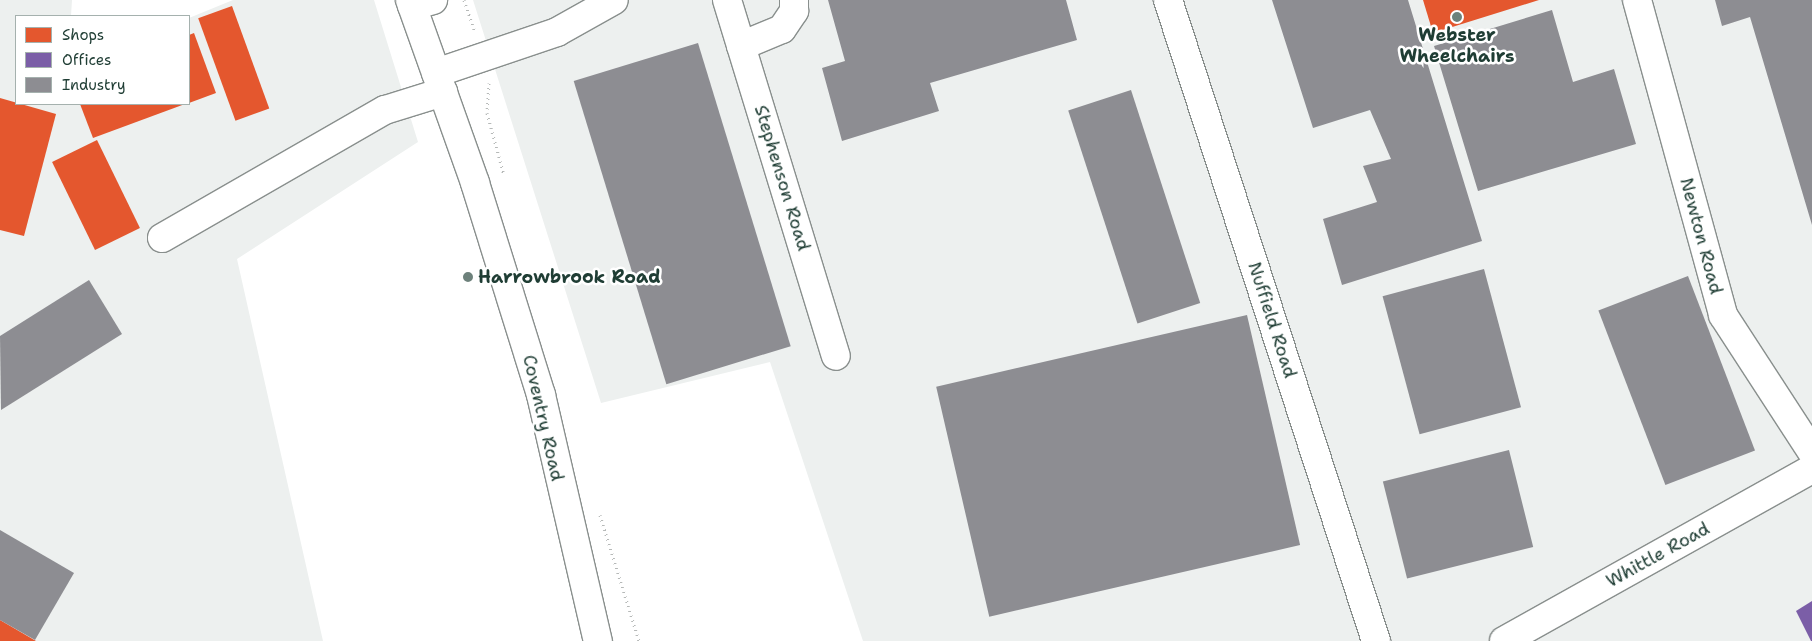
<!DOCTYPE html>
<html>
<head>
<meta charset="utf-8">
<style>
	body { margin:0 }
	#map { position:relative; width:1812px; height:641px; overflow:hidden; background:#fff; font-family:"Shantell Sans",sans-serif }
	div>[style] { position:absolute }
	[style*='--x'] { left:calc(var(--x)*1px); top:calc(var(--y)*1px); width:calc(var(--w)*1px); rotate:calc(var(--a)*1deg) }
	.built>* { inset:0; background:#edf0ef }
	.shops>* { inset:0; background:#e4572e; transform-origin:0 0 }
	.offices>* { inset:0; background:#7b5ea7 }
	.industry>* { inset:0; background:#8d8d92; transform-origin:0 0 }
	.path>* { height:3px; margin-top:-1.5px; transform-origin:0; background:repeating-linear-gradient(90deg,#b6b9b8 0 1px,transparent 0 5px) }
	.roads { filter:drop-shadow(1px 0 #898f8d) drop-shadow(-1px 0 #898f8d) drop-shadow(0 1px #898f8d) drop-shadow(0 -1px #898f8d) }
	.minor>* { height:28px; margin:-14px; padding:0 14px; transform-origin:14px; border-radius:14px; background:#fff }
	.major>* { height:28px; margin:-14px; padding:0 14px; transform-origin:14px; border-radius:14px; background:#fff }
	.dots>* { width:14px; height:14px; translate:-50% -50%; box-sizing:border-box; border:2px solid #fff; border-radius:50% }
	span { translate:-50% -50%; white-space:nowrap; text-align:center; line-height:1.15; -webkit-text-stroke:5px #fff; paint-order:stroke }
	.poi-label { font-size:18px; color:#1f3d34; font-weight:700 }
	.left { translate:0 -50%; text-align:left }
	.street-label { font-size:18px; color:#1f3d34 }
	.legend { position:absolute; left:15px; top:15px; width:175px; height:90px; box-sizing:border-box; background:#fff; border:1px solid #a5b1ae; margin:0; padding:6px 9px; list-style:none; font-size:15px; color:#1f3d34 }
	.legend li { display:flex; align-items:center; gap:10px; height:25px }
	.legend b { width:25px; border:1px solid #a5b1ae }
</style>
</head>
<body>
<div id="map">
	<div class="built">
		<div style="clip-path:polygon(0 0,72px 0,71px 16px,16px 16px,16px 104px,189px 104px,189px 18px,233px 0,374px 0,418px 142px,237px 259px,323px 641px,0 641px)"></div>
		<div style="clip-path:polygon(473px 0,1812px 0,1812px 641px,863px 641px,770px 362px,601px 403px)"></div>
	</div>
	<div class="shops">
		<div style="clip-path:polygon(1423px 0,1539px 0,1433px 33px)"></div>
		<div style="left:232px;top:6px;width:109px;height:36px;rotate:70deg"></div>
		<div style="clip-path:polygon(194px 33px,216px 93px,189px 103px,189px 35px)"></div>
		<div style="clip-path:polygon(0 98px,56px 114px,24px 236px,0 230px)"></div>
		<div style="clip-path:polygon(80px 104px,185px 104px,93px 138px)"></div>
		<div style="left:97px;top:140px;width:98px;height:50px;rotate:64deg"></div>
		<div style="clip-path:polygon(0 620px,36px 641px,0 641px)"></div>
	</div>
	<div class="offices">
		<div style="clip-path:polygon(1812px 601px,1812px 641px,1811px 641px,1796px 611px)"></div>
	</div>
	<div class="industry">
		<div style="clip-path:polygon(828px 0,1066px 0,1077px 40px,930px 83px,939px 111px,842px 141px,822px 68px,845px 61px)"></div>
		<div style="clip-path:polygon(1272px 0,1408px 0,1482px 241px,1342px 285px,1323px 219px,1377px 202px,1363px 166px,1391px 159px,1370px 110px,1313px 128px)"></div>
		<div style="clip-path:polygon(1715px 0,1812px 0,1812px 225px,1750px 17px,1722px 26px)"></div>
		<div style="clip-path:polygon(1552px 10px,1573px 82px,1614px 69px,1636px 144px,1478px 191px,1434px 46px)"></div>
		<div style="left:698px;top:43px;width:317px;height:130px;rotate:73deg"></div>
		<div style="left:1131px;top:90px;width:224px;height:66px;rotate:72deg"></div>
		<div style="left:1484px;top:269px;width:143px;height:105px;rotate:75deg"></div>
		<div style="left:1688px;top:276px;width:187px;height:96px;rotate:69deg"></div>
		<div style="clip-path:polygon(89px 280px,122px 334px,1px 410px,0 336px)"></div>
		<div style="left:1247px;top:315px;width:236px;height:319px;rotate:77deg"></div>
		<div style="left:1509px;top:450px;width:100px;height:130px;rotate:76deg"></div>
		<div style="clip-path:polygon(0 530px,74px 573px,35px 640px,0 620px)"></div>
	</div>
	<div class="path">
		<div style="--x:464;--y:0;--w:34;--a:71"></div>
		<div style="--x:489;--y:83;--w:30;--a:94"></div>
		<div style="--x:487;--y:113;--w:64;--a:74.7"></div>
		<div style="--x:600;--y:515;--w:132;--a:72.8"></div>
	</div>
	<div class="roads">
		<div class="minor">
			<div style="--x:727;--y:0;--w:372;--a:73"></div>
			<div style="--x:1168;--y:0;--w:674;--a:72.02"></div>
			<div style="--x:1637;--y:0;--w:327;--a:74.7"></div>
			<div style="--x:1723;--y:315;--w:163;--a:57"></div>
			<div style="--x:412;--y:6;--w:22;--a:-16"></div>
			<div style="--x:741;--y:46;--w:44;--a:-22.5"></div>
			<div style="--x:782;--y:29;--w:22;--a:-56"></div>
			<div style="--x:794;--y:11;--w:11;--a:-90"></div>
			<div style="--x:436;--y:73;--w:128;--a:-18.7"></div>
			<div style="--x:557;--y:32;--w:65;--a:-29.3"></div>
			<div style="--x:162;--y:238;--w:257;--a:-29.9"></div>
			<div style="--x:385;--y:110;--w:61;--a:-17.2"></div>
			<div style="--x:1504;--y:641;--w:353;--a:-29.2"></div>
		</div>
		<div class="major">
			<div style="--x:410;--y:0;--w:194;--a:70.4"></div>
			<div style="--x:475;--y:183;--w:222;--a:72.7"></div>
			<div style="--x:541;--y:395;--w:253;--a:77"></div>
		</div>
	</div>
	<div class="dots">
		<div style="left:1457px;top:17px;background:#6d817b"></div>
		<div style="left:468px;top:277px;background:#6d817b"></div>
	</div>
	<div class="poi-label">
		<span style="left:1457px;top:46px">Webster<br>Wheelchairs</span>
		<span class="left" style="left:478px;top:277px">Harrowbrook Road</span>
	</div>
	<div class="street-label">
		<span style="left:782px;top:178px;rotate:73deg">Stephenson Road</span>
		<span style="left:1701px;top:236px;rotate:75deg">Newton Road</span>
		<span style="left:1272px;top:320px;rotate:72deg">Nuffield Road</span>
		<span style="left:543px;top:418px;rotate:77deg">Coventry Road</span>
		<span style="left:1658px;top:555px;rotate:-29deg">Whittle Road</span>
	</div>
	<ul class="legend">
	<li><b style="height:14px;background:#e4572e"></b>Shops</li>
	<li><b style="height:14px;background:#7b5ea7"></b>Offices</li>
	<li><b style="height:14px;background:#8d8d92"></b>Industry</li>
	</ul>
</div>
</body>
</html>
